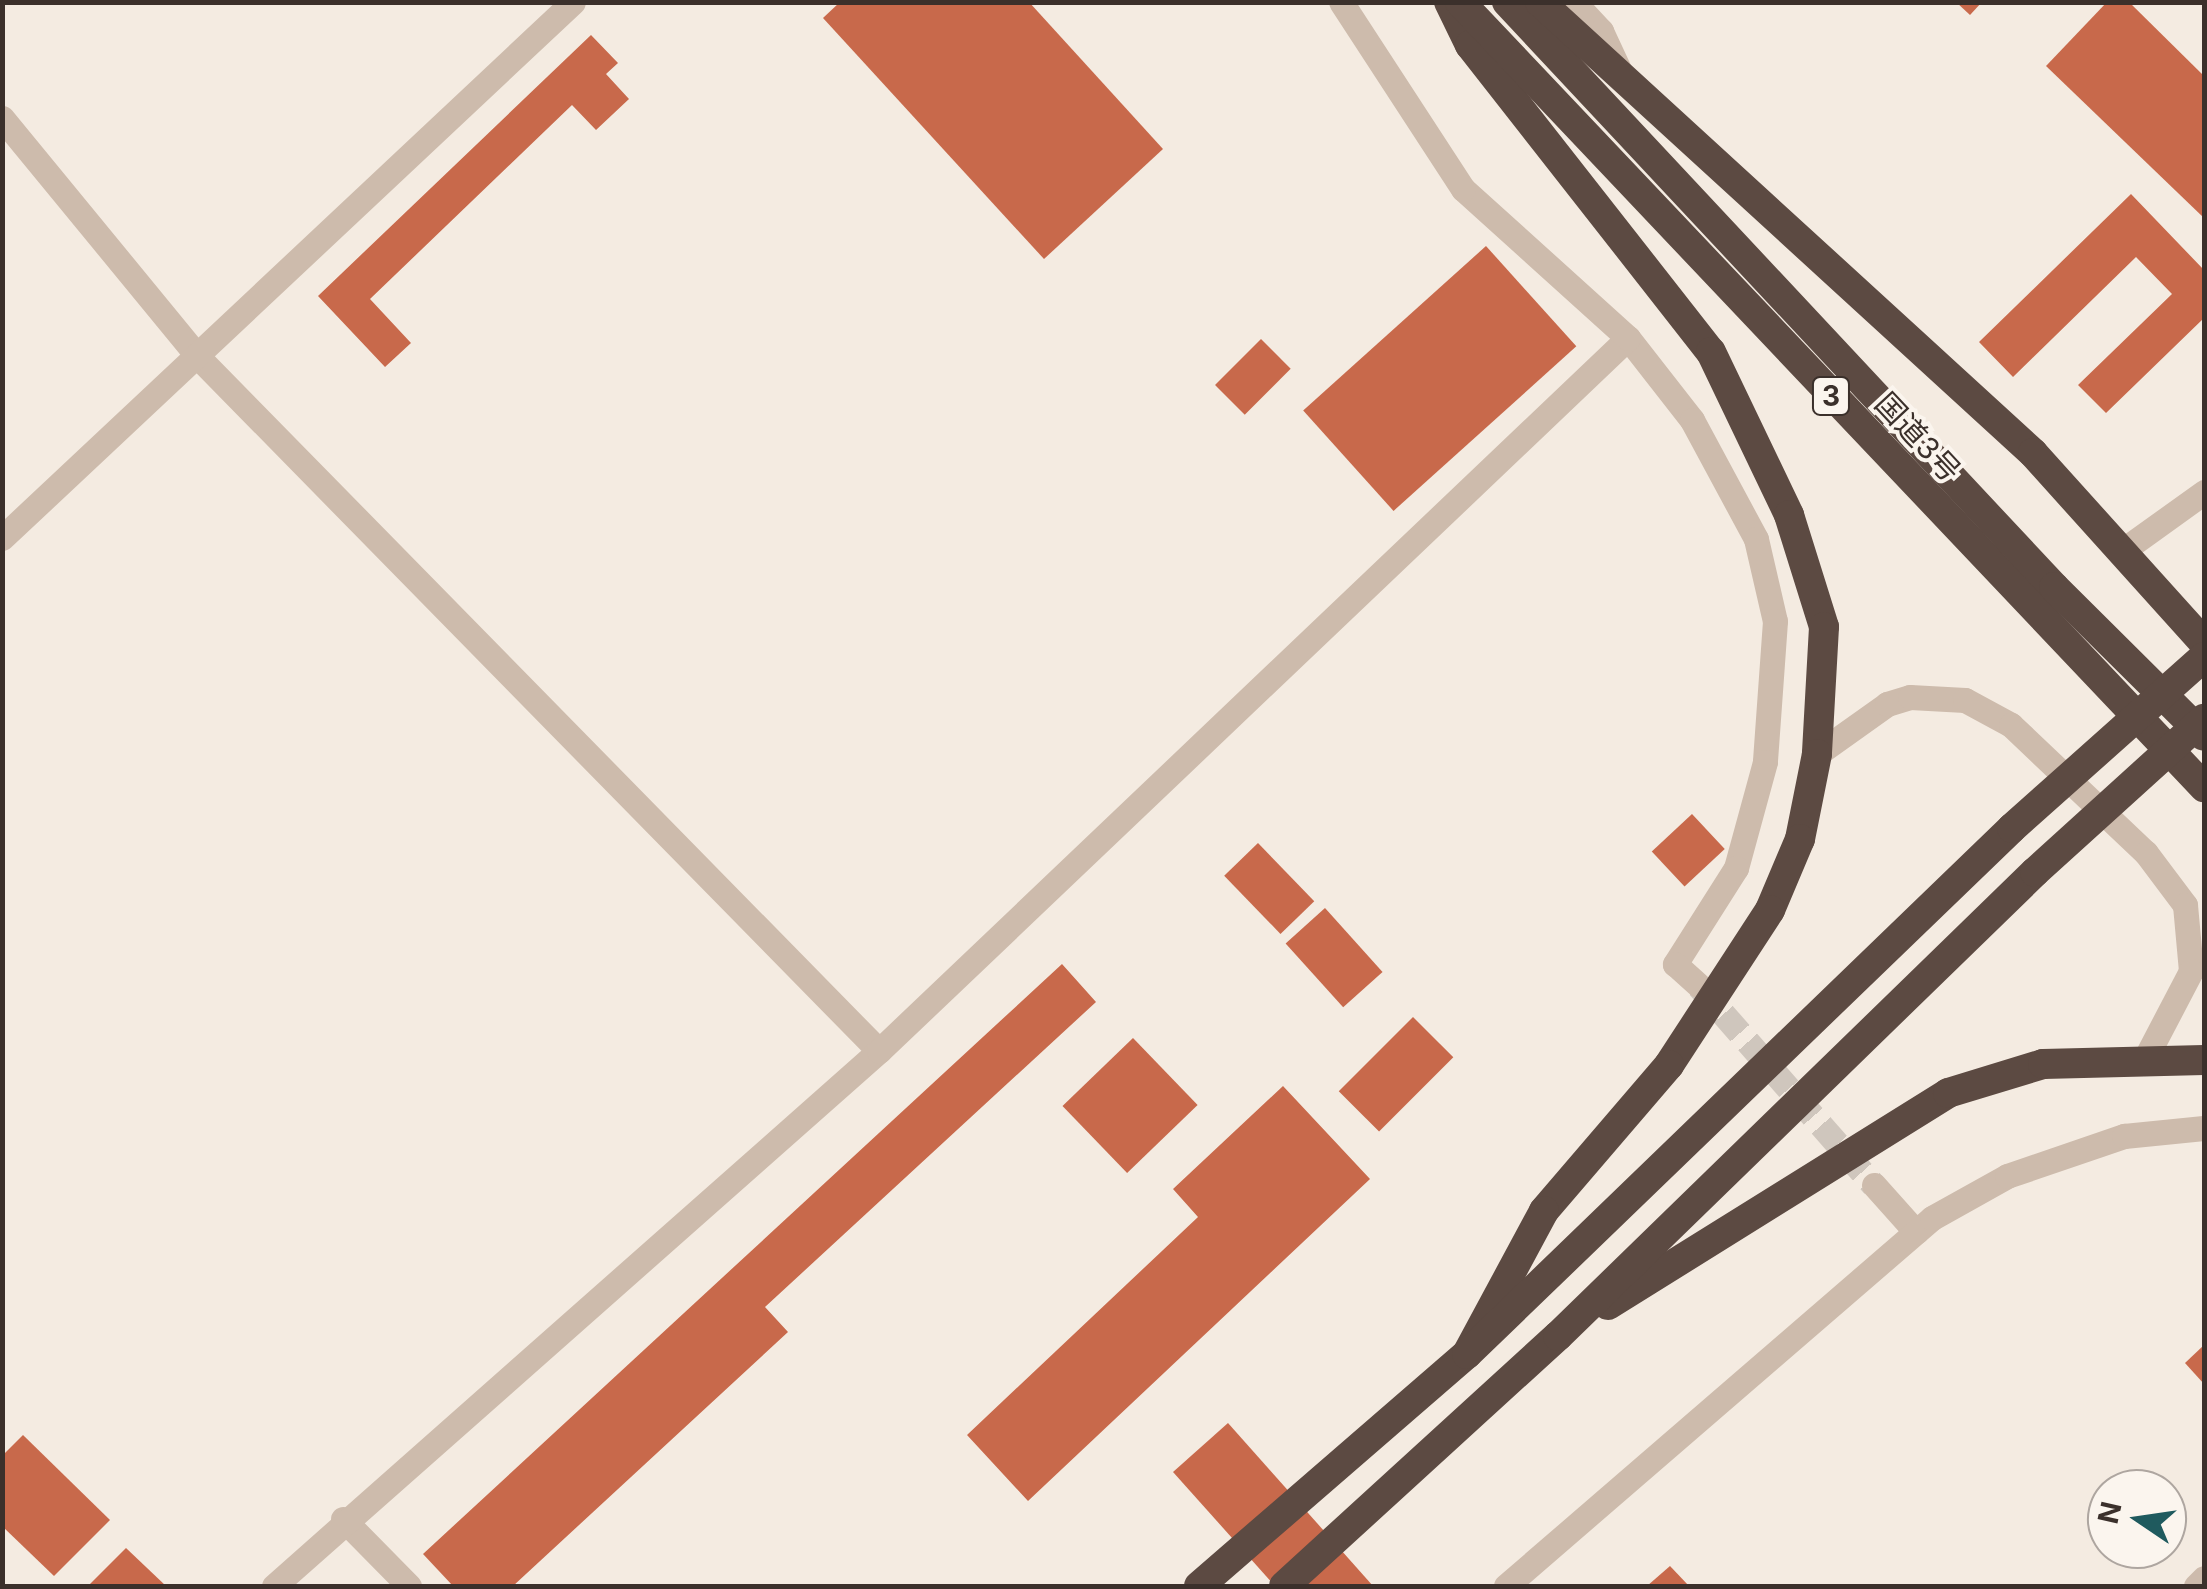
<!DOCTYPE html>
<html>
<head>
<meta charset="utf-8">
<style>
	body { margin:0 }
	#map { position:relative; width:2207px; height:1589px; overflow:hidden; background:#f4ebe1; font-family:Inter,"Noto Sans JP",sans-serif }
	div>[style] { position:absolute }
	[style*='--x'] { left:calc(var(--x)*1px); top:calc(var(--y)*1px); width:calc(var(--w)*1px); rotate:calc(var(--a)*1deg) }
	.building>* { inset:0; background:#c8694b; transform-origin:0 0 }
	.minor-tunnel>* { height:25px; margin-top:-12.5px; transform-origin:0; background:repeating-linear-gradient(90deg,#cfc6bd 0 25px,transparent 0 37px) }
	.minor>* { height:25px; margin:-12.5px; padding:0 12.5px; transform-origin:12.5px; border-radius:12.5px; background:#cdbbac }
	.highway>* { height:30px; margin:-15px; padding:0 15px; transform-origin:15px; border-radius:15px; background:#5c4a42 }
	.highway-bridge>* { height:30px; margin:-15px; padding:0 15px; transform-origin:15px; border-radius:15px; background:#5c4a42 }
	span { translate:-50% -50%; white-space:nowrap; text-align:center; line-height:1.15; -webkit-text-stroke:8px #fbf5ee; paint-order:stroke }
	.shield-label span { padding:2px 8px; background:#fbf5ee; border:2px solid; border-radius:8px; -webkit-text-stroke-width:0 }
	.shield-label { font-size:28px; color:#3b302b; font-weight:700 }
	.street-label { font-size:30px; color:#3b302b }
	.frame { position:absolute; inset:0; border:5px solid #3b302b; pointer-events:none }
	.north { position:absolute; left:2087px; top:1469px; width:100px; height:100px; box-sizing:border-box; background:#fbf5ee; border:2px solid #aea6a0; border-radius:50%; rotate:283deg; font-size:28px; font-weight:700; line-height:40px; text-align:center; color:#3b302b }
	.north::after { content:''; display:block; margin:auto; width:35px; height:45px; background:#1f5a5e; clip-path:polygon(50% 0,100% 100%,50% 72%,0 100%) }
</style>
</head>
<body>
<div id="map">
	<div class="building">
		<div style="clip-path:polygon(840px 2px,1029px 2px,1163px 149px,1044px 259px,823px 18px)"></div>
		<div style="clip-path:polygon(1956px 2px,1982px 2px,1970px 15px)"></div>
		<div style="clip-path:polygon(2107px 2px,2129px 2px,2204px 76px,2204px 218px,2046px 66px)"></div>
		<div style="clip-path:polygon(591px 35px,618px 63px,606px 74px,629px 99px,596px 130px,572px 105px,370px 299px,411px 343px,385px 367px,318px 296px)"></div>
		<div style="clip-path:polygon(2131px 194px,2204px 270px,2204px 318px,2106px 413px,2078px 385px,2172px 294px,2136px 257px,2013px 377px,1979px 342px)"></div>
		<div style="left:1486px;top:246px;width:135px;height:246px;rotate:48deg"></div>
		<div style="left:1261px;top:339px;width:42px;height:65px;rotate:45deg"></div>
		<div style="left:1692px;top:814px;width:48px;height:55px;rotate:47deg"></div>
		<div style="left:1258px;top:843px;width:81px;height:47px;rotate:46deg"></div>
		<div style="left:1325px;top:908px;width:86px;height:53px;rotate:48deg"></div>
		<div style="clip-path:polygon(1062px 964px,1096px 1002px,765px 1307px,788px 1332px,513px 1586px,453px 1586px,423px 1554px)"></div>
		<div style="left:1413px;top:1017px;width:57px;height:105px;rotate:45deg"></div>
		<div style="left:1133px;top:1038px;width:93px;height:98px;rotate:46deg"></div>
		<div style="clip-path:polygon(1283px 1086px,1370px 1179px,1028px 1501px,967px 1435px,1198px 1217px,1173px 1189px)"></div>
		<div style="clip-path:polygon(2204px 1345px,2204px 1384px,2185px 1363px)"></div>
		<div style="clip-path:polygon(1228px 1423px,1373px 1586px,1275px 1586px,1173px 1472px)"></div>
		<div style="clip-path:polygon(23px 1435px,110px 1520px,54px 1576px,2px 1526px,2px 1456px)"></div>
		<div style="clip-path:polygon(126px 1548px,166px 1586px,88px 1586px)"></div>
		<div style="clip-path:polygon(1670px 1566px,1689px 1586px,1647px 1586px)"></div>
	</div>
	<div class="minor-tunnel">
		<div style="--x:1699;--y:986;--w:265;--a:48.7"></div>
	</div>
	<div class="minor">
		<div style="--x:1574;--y:2;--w:40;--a:47"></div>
		<div style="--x:1601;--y:31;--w:45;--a:65.1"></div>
		<div style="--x:2;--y:118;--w:312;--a:50.6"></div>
		<div style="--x:200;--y:359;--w:969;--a:45.54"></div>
		<div style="--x:1628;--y:338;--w:104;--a:52"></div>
		<div style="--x:1692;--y:420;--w:135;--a:61.7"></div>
		<div style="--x:1756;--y:539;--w:84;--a:77"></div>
		<div style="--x:1775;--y:621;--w:141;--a:94.1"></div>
		<div style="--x:1765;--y:762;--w:110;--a:105.3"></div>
		<div style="--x:1736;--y:868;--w:114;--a:122.4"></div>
		<div style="--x:1675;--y:964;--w:31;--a:42"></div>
		<div style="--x:2;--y:538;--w:783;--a:-43.19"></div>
		<div style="--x:2122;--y:551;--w:101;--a:-35.7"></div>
		<div style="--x:1817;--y:754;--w:86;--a:-35.5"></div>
		<div style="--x:1887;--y:704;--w:24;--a:-17"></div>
		<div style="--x:1910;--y:697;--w:55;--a:3.1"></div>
		<div style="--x:1965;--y:700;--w:52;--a:28.5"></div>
		<div style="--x:2011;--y:725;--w:186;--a:43.5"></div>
		<div style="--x:2146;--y:853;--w:65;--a:53.1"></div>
		<div style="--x:2185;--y:905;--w:66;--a:84.8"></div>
		<div style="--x:2191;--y:971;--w:99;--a:117.6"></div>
		<div style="--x:1874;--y:1185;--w:63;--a:48.2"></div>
		<div style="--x:343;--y:1519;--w:94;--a:45.4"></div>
		<div style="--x:274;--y:1586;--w:808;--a:-41.49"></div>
		<div style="--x:879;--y:1051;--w:1034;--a:-43.59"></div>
		<div style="--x:1628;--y:338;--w:222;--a:-137.9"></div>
		<div style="--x:1463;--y:189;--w:223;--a:-123.1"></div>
		<div style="--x:1506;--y:1586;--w:563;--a:-40.82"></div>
		<div style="--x:1932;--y:1218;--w:86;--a:-29.2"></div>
		<div style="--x:2007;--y:1176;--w:124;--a:-18.9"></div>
		<div style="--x:2124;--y:1136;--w:80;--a:-5.7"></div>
		<div style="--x:2196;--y:1586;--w:11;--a:-45"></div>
	</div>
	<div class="highway">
		<div style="--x:1449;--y:2;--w:48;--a:64"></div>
		<div style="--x:1470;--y:45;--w:390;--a:51.9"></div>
		<div style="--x:1711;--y:352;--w:181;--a:64.4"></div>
		<div style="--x:1789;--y:515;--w:117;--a:72.6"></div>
		<div style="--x:1824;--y:627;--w:127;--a:93.2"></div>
		<div style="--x:1817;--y:754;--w:87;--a:101.3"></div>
		<div style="--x:1800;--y:839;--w:77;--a:112.9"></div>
		<div style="--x:1770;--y:910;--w:185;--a:123.1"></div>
		<div style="--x:1669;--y:1065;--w:192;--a:130.6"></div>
		<div style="--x:1544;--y:1211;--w:162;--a:118.3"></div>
		<div style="--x:1460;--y:2;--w:1082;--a:46.54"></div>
		<div style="--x:1507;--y:2;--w:801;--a:46.92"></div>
		<div style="--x:2054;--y:587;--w:211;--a:44.8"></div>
		<div style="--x:1540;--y:2;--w:668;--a:42.45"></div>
		<div style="--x:2033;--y:453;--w:256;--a:48"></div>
		<div style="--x:1608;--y:1305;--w:401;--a:-31.9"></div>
		<div style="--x:1948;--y:1093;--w:99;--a:-17"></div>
		<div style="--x:2043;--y:1064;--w:161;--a:-1.4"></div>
		<div style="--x:1199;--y:1586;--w:354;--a:-40.9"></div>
		<div style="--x:1467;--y:1354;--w:757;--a:-43.98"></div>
		<div style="--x:1284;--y:1586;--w:371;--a:-42.4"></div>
		<div style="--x:1558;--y:1336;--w:665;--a:-44.21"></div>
	</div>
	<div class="highway-bridge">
		<div style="--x:2012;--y:828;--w:257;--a:-41.7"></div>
		<div style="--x:2035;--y:872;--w:228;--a:-42.2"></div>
	</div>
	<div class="shield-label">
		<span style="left:1831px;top:396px">3</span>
	</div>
	<div class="street-label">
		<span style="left:1918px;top:437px;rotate:47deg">国道3号</span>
	</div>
	<div class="frame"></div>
	<div class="north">N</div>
</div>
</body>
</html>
